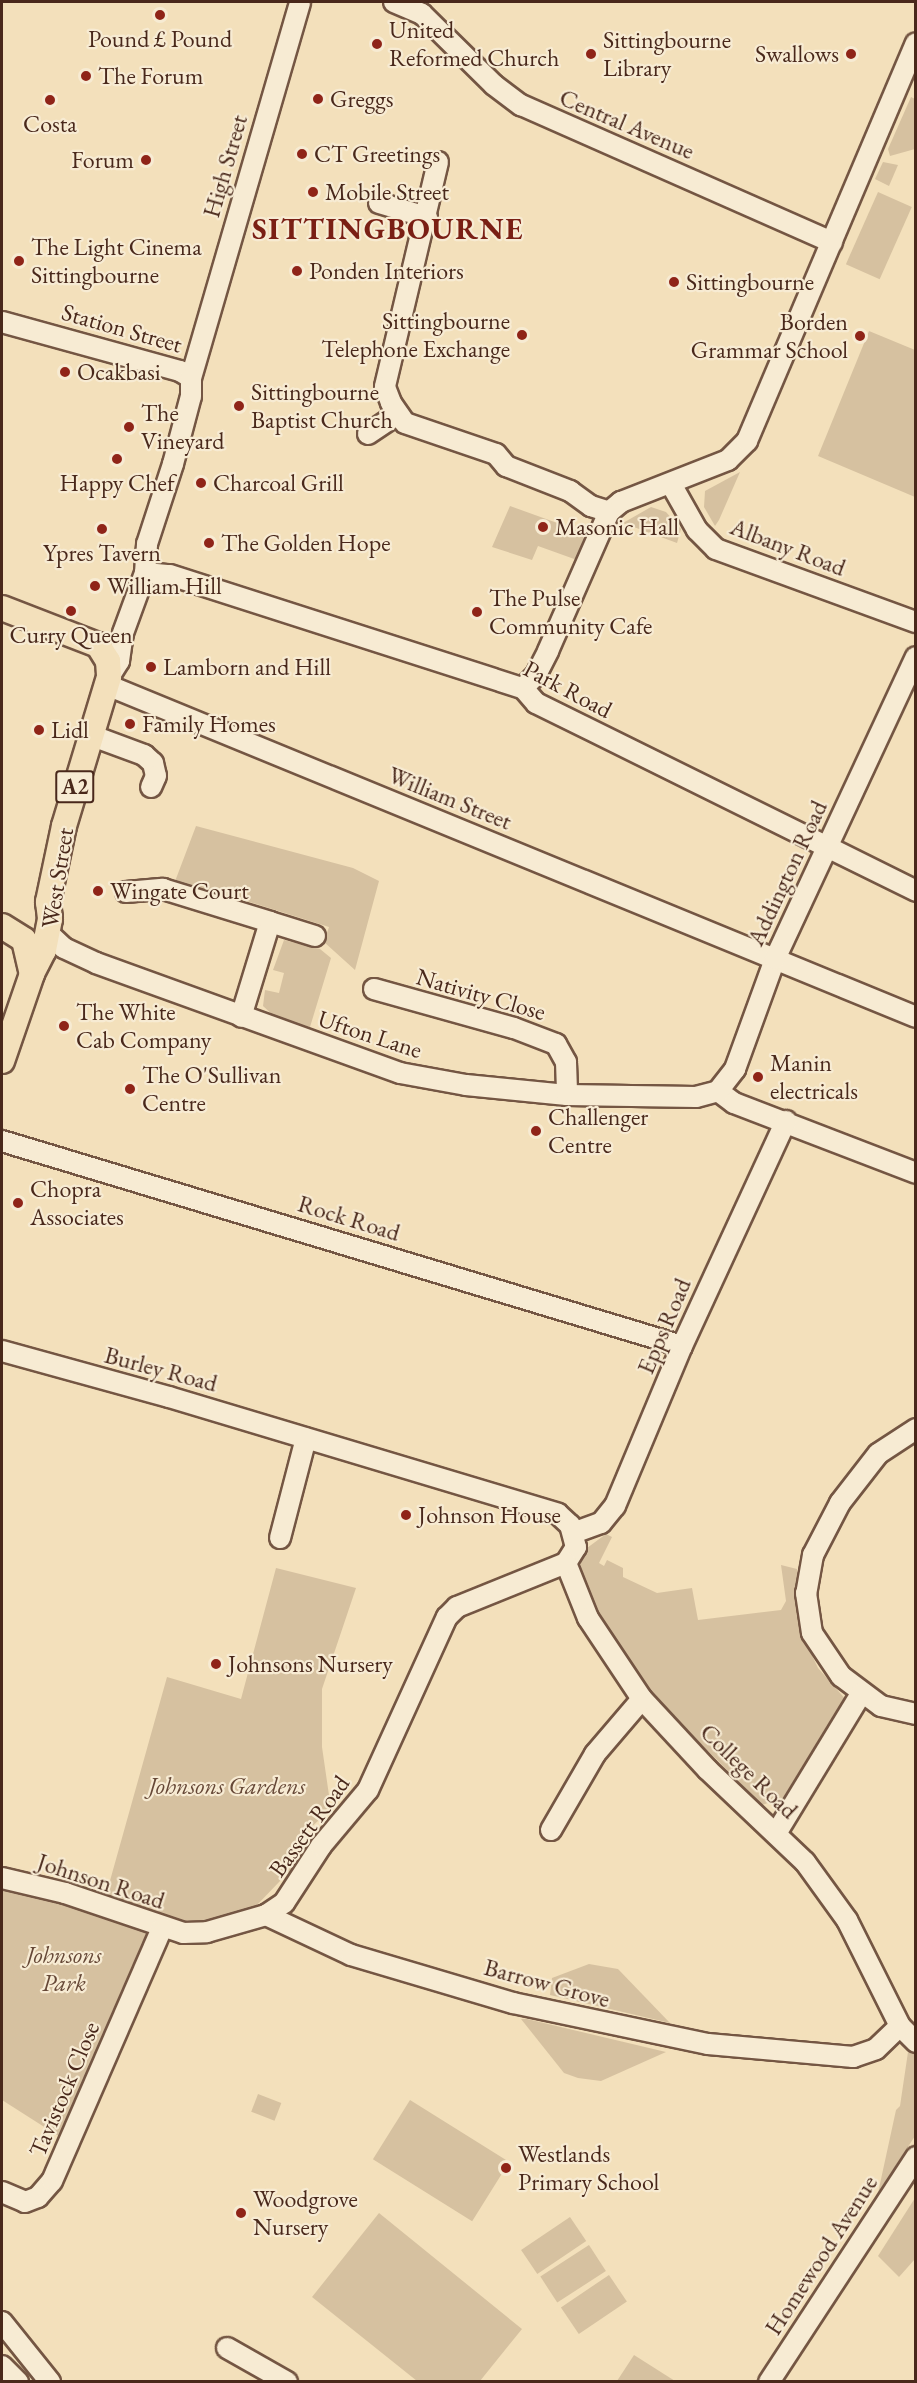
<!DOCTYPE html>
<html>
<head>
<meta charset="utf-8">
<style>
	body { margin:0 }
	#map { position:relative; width:917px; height:2383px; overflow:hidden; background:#f3e0bb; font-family:"EB Garamond",serif }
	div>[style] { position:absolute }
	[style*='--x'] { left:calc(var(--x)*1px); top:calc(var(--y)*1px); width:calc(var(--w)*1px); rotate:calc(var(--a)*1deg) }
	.green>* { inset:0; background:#d6c1a0; transform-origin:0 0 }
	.roads { filter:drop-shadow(2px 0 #745643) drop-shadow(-2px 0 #745643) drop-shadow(0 2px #745643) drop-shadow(0 -2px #745643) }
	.minor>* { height:20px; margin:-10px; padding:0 10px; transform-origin:10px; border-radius:10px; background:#f7ebd3 }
	.major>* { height:24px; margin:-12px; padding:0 12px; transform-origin:12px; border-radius:12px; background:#f3e0bb }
	.dots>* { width:16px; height:16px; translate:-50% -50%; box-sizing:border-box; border:3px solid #f7ebd3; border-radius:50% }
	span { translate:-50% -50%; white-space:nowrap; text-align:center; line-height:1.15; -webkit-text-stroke:4.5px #f7ebd3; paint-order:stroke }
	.shield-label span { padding:2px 4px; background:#f7ebd3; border:2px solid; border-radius:4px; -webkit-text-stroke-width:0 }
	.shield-label { font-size:22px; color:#49281b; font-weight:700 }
	.poi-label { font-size:24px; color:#49281b }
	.left { translate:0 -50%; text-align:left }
	.right { translate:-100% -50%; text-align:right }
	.street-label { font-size:24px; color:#49281b }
	.park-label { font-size:24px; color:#654736; font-style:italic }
	.district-label { font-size:30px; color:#7a1f14; font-weight:700; letter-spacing:1.5px }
	.frame { position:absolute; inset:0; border:3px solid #49281b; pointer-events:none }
</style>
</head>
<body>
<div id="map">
	<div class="green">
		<div style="clip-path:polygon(911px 97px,915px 99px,915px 149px,890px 156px,888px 149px)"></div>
		<div style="clip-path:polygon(883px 162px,898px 165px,889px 186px,875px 179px)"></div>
		<div style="left:878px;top:192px;width:37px;height:79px;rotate:24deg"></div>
		<div style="clip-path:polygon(869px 331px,915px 350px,915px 497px,818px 456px)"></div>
		<div style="clip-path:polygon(740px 472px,719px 520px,715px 526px,704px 507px,705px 491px)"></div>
		<div style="clip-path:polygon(510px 506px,585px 533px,577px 560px,538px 546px,532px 560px,492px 547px)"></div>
		<div style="clip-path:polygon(651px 507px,666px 512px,681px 529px,677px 543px,623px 523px)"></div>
		<div style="clip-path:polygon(196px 826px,353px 868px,379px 881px,355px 970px,324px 942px,329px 927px,231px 896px,174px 884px)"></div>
		<div style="clip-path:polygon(284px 940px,320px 949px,331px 958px,310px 1027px,276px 1018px,263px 1006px,265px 990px,279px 993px,284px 973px,273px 970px)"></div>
		<div style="clip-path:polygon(606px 1534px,612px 1537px,599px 1563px,604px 1566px,607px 1560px,623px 1568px,623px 1577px,657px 1593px,692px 1588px,698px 1620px,781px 1610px,786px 1601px,781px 1565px,797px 1569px,799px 1628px,818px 1668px,848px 1702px,786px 1797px,762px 1805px,645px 1688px,588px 1607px,579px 1574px,581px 1561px,587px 1548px)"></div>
		<div style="clip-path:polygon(276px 1568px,356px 1588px,322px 1689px,322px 1747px,331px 1809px,295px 1842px,303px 1857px,257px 1905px,240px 1914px,189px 1923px,106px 1895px,167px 1677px,241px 1699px)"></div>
		<div style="clip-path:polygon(2px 1884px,45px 1894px,147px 1933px,60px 2137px,2px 2100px)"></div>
		<div style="clip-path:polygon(589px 1964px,618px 1969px,670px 2023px,550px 1995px,552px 1978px)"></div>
		<div style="clip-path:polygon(521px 2019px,527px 2019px,666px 2052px,601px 2081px,578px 2078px,564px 2073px)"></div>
		<div style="clip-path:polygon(908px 2052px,915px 2053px,915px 2136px,878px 2193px,896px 2110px,900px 2106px)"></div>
		<div style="left:258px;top:2094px;width:25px;height:19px;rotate:21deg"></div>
		<div style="left:410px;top:2100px;width:117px;height:70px;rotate:32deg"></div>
		<div style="clip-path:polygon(915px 2198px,915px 2259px,899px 2277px,878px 2256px)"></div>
		<div style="clip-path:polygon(379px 2213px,522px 2329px,480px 2381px,417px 2381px,312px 2297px)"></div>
		<div style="left:570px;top:2217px;width:29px;height:59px;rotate:56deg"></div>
		<div style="left:589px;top:2245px;width:31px;height:58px;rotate:57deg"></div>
		<div style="left:609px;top:2275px;width:32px;height:58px;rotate:56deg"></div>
		<div style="clip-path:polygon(634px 2355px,675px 2381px,617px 2381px)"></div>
	</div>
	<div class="roads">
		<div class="minor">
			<div style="--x:394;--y:2;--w:30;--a:23"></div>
			<div style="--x:422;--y:14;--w:101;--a:44.6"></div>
			<div style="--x:494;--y:85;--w:34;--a:37"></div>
			<div style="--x:521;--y:105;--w:340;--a:23.8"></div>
			<div style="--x:438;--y:162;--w:231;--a:103.3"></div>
			<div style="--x:385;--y:387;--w:17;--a:69"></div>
			<div style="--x:391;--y:403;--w:24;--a:55"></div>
			<div style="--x:405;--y:423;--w:96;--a:18.8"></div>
			<div style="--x:496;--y:454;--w:16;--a:50"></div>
			<div style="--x:506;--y:466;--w:69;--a:21.3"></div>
			<div style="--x:570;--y:491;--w:26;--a:36"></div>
			<div style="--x:591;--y:506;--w:19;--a:18"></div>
			<div style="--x:379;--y:203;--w:50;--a:16.3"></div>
			<div style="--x:2;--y:322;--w:185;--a:15.4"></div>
			<div style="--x:180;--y:371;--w:13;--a:32"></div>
			<div style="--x:191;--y:378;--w:391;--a:-73.8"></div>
			<div style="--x:368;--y:434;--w:36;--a:-34"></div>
			<div style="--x:671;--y:484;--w:53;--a:60.5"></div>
			<div style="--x:697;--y:530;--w:27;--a:45"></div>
			<div style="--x:716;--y:549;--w:213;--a:20.1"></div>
			<div style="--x:145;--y:573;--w:25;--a:5"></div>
			<div style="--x:170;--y:575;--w:371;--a:17.8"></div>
			<div style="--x:523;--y:688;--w:20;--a:49"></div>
			<div style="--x:536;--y:703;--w:424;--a:26.3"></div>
			<div style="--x:109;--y:677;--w:19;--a:-58"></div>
			<div style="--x:119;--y:661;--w:28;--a:-82"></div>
			<div style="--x:123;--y:633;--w:64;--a:-69.9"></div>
			<div style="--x:145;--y:573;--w:29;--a:-86"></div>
			<div style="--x:147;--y:544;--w:84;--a:-72"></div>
			<div style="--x:173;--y:464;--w:70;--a:-75.2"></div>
			<div style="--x:191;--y:396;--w:18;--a:-90"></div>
			<div style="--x:107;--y:685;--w:874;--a:22.31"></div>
			<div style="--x:523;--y:688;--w:18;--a:-45"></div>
			<div style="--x:536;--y:675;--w:27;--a:-63"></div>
			<div style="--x:548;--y:651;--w:152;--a:-66.3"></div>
			<div style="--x:609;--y:512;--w:16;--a:-40"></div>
			<div style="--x:621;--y:502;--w:115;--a:-21.4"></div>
			<div style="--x:728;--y:460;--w:27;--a:-45"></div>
			<div style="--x:747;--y:441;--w:432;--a:-67"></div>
			<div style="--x:90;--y:735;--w:58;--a:20.3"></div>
			<div style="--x:144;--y:755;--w:12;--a:42"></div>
			<div style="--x:153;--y:763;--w:13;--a:77"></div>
			<div style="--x:156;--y:776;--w:12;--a:114"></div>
			<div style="--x:126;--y:892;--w:37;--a:-5"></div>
			<div style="--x:163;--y:889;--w:112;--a:17.1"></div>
			<div style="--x:270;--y:922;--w:99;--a:107"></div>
			<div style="--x:270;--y:922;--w:47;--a:17.3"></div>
			<div style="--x:48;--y:933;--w:22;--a:43"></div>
			<div style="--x:64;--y:948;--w:35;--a:25"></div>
			<div style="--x:96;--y:963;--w:323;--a:19.9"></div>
			<div style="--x:400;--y:1073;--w:67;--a:10.3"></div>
			<div style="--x:466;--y:1085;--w:101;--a:5.7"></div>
			<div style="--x:567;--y:1095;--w:129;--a:0.9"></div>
			<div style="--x:696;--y:1097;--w:23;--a:-15"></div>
			<div style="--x:718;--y:1091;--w:28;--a:-52"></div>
			<div style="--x:735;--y:1069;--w:117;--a:-70"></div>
			<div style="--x:775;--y:959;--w:333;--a:-65"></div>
			<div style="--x:374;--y:989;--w:145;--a:15.6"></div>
			<div style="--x:514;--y:1028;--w:45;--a:20.9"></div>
			<div style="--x:556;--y:1044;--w:21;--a:61"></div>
			<div style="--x:566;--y:1062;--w:33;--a:88"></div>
			<div style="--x:718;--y:1091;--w:20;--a:37"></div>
			<div style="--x:734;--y:1103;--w:195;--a:21"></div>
			<div style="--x:2;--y:1141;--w:710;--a:16.78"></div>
			<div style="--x:2;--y:1351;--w:173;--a:15.4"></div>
			<div style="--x:169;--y:1397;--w:406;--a:16.7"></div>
			<div style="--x:558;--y:1514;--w:16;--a:43"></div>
			<div style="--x:570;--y:1525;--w:23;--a:75"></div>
			<div style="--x:576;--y:1547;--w:19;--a:122"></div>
			<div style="--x:566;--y:1563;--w:59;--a:68.2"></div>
			<div style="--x:588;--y:1618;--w:97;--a:56.3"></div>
			<div style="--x:642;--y:1699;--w:96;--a:47.1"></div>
			<div style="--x:707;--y:1769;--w:135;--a:43.5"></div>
			<div style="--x:805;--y:1862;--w:72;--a:54.1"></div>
			<div style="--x:847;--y:1920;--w:119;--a:63.4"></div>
			<div style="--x:900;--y:2026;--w:23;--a:45"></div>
			<div style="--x:916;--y:1429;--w:45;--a:146.7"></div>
			<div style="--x:878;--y:1454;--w:62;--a:127.8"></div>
			<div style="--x:840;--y:1503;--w:59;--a:117.4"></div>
			<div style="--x:813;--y:1555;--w:39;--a:100"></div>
			<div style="--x:806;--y:1593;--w:40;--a:81.5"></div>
			<div style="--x:812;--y:1633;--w:52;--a:56"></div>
			<div style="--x:841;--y:1676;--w:50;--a:36.9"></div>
			<div style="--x:881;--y:1706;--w:36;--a:13"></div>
			<div style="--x:573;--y:1533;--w:30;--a:-20"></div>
			<div style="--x:601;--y:1523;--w:22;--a:-51"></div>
			<div style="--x:615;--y:1506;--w:173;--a:-67.3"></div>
			<div style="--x:682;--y:1346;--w:248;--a:-65.2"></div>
			<div style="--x:280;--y:1538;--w:103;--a:-75.4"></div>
			<div style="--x:551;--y:1830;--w:88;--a:-59.9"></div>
			<div style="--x:595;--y:1754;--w:72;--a:-49.5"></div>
			<div style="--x:777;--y:1832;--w:162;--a:-58.7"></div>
			<div style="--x:2;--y:1878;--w:65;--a:13.4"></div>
			<div style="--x:65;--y:1893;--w:125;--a:18.7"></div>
			<div style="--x:183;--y:1933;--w:24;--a:-2"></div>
			<div style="--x:207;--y:1932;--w:61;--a:-16.1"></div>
			<div style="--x:266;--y:1915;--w:94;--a:25.2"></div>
			<div style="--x:351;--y:1955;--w:169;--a:16.5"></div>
			<div style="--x:513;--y:2003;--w:199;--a:11.9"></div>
			<div style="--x:708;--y:2044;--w:146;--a:5.1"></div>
			<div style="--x:853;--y:2057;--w:24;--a:-19"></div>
			<div style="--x:876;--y:2049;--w:33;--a:-44"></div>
			<div style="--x:266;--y:1915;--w:22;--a:-34"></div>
			<div style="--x:284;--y:1903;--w:68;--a:-57"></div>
			<div style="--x:321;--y:1846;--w:73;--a:-50"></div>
			<div style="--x:368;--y:1790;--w:190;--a:-65.5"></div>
			<div style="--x:447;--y:1617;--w:14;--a:-45"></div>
			<div style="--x:457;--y:1607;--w:118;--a:-22"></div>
			<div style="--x:2;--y:2192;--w:25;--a:23"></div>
			<div style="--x:25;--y:2202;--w:14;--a:-21"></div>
			<div style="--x:38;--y:2197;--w:21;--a:-49"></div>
			<div style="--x:52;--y:2181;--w:276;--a:-66.5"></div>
			<div style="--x:2;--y:2322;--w:77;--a:51.3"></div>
			<div style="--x:227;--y:2348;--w:69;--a:29.5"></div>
			<div style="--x:2;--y:2366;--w:23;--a:45"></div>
			<div style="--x:769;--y:2382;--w:269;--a:-56.8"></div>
		</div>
		<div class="major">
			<div style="--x:2;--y:608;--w:103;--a:21.1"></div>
			<div style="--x:98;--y:645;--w:19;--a:58"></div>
			<div style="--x:108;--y:661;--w:16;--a:86"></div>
			<div style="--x:109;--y:677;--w:156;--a:106.8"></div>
			<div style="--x:64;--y:826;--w:78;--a:101.9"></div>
			<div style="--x:48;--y:902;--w:17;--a:83"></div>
			<div style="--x:50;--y:919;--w:32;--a:101"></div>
			<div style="--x:44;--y:950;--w:27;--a:117"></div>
			<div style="--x:32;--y:974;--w:92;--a:109"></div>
			<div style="--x:2;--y:926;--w:26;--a:32"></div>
			<div style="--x:24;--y:940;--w:35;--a:77"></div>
		</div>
	</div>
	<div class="dots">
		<div style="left:160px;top:15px;background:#8f2418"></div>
		<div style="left:377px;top:44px;background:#8f2418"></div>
		<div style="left:591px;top:54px;background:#8f2418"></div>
		<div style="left:851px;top:54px;background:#8f2418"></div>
		<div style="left:86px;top:76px;background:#8f2418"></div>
		<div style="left:318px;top:99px;background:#8f2418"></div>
		<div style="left:50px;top:100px;background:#8f2418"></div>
		<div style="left:302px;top:154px;background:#8f2418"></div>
		<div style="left:146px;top:160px;background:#8f2418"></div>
		<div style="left:313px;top:192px;background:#8f2418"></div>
		<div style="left:19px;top:261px;background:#8f2418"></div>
		<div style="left:297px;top:271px;background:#8f2418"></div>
		<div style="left:674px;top:282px;background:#8f2418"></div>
		<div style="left:522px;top:335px;background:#8f2418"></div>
		<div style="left:860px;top:336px;background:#8f2418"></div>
		<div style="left:65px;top:372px;background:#8f2418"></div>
		<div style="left:239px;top:406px;background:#8f2418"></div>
		<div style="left:129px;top:427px;background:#8f2418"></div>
		<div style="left:117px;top:459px;background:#8f2418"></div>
		<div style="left:201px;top:483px;background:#8f2418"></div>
		<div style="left:543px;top:527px;background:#8f2418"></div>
		<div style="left:102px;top:529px;background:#8f2418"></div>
		<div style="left:209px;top:543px;background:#8f2418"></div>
		<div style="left:95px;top:586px;background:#8f2418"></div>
		<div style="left:71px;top:611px;background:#8f2418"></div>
		<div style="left:477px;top:612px;background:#8f2418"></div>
		<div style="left:151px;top:667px;background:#8f2418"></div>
		<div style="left:130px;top:724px;background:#8f2418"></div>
		<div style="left:39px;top:730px;background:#8f2418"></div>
		<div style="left:98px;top:891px;background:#8f2418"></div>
		<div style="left:64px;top:1026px;background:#8f2418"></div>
		<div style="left:758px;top:1077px;background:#8f2418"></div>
		<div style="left:130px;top:1089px;background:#8f2418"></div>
		<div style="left:536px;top:1131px;background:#8f2418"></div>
		<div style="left:18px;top:1203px;background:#8f2418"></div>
		<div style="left:406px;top:1515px;background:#8f2418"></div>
		<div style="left:216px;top:1664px;background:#8f2418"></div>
		<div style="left:506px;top:2168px;background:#8f2418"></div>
		<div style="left:241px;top:2213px;background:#8f2418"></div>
	</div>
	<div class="shield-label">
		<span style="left:75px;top:787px">A2</span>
	</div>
	<div class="poi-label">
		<span class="left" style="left:389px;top:44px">United<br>Reformed Church</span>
		<span style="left:160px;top:39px">Pound £ Pound</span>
		<span class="left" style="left:603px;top:54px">Sittingbourne<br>Library</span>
		<span class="right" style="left:839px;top:54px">Swallows</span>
		<span class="left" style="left:98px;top:76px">The Forum</span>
		<span class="left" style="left:330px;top:99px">Greggs</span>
		<span style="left:50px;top:124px">Costa</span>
		<span class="left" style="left:314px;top:154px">CT Greetings</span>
		<span class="right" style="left:134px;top:160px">Forum</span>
		<span class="left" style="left:325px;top:192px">Mobile Street</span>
		<span class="left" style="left:31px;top:261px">The Light Cinema<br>Sittingbourne</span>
		<span class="left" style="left:309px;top:271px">Ponden Interiors</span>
		<span class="left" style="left:686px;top:282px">Sittingbourne</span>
		<span class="right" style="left:510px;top:335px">Sittingbourne<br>Telephone Exchange</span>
		<span class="right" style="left:848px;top:336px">Borden<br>Grammar School</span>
		<span class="left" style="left:77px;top:372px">Ocakbasi</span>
		<span class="left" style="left:251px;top:406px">Sittingbourne<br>Baptist Church</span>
		<span class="left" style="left:141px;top:427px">The<br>Vineyard</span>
		<span style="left:117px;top:483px">Happy Chef</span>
		<span class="left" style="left:213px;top:483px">Charcoal Grill</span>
		<span class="left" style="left:555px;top:527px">Masonic Hall</span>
		<span class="left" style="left:221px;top:543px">The Golden Hope</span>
		<span style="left:102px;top:553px">Ypres Tavern</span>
		<span class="left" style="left:107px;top:586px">William Hill</span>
		<span class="left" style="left:489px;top:612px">The Pulse<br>Community Cafe</span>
		<span style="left:71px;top:635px">Curry Queen</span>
		<span class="left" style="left:163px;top:667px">Lamborn and Hill</span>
		<span class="left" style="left:142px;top:724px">Family Homes</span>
		<span class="left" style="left:51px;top:730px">Lidl</span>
		<span class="left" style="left:110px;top:891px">Wingate Court</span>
		<span class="left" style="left:76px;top:1026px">The White<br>Cab Company</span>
		<span class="left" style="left:770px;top:1077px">Manin<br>electricals</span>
		<span class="left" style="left:142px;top:1089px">The O'Sullivan<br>Centre</span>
		<span class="left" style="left:548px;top:1131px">Challenger<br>Centre</span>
		<span class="left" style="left:30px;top:1203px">Chopra<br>Associates</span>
		<span class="left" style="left:418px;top:1515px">Johnson House</span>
		<span class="left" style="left:228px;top:1664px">Johnsons Nursery</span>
		<span class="left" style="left:518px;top:2168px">Westlands<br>Primary School</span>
		<span class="left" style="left:253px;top:2213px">Woodgrove<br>Nursery</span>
	</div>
	<div class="street-label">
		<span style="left:627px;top:124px;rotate:23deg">Central Avenue</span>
		<span style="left:225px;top:166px;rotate:-74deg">High Street</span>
		<span style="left:122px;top:328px;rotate:16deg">Station Street</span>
		<span style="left:788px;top:547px;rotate:21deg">Albany Road</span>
		<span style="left:568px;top:689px;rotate:28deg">Park Road</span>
		<span style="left:450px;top:798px;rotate:22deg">William Street</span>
		<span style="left:787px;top:873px;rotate:-65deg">Addington Road</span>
		<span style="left:57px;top:878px;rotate:-81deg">West Street</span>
		<span style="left:481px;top:994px;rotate:16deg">Nativity Close</span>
		<span style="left:370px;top:1034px;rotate:18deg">Ufton Lane</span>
		<span style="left:349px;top:1218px;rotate:17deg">Rock Road</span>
		<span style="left:664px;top:1326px;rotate:-67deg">Epps Road</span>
		<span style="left:161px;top:1369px;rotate:15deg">Burley Road</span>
		<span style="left:749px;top:1771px;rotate:44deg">College Road</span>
		<span style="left:309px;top:1826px;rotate:-54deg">Bassett Road</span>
		<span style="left:101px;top:1881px;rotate:18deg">Johnson Road</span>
		<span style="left:547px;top:1983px;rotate:15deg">Barrow Grove</span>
		<span style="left:64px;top:2089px;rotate:-67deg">Tavistock Close</span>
		<span style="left:821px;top:2255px;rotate:-57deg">Homewood Avenue</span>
	</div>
	<div class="park-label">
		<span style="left:227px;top:1786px">Johnsons Gardens</span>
		<span style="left:64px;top:1969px">Johnsons<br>Park</span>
	</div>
	<div class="district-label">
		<span style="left:388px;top:229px">SITTINGBOURNE</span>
	</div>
	<div class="frame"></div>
</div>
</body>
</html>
